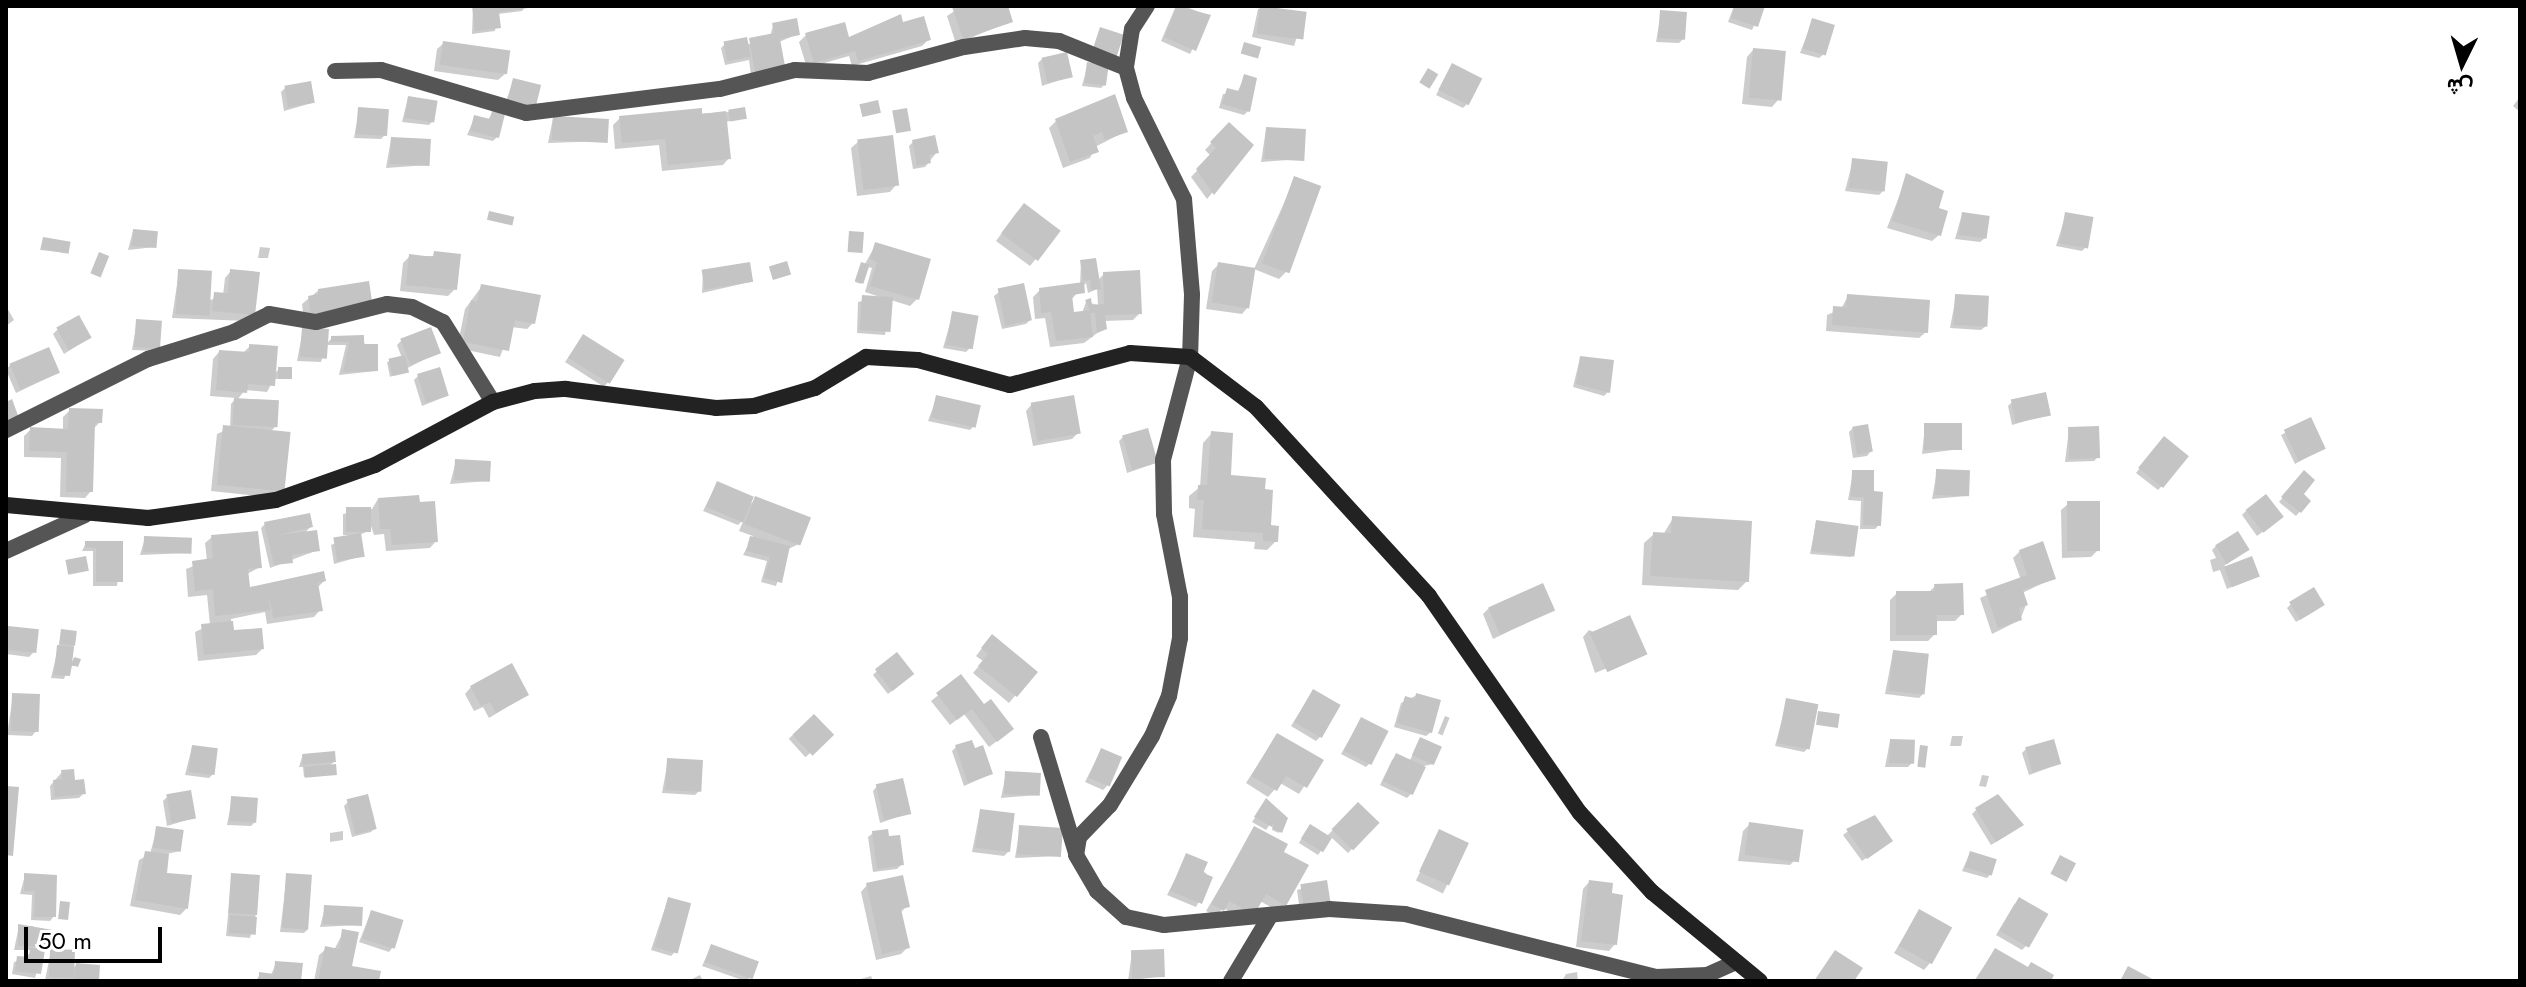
<!DOCTYPE html>
<html>
<head>
<meta charset="utf-8">
<style>
	body { margin:0 }
	#map { position:relative; width:2526px; height:987px; overflow:hidden; background:#fff; font-family:Jost,Vazirmatn,sans-serif }
	div>[style] { position:absolute }
	[style*='--x'] { left:calc(var(--x)*1px); top:calc(var(--y)*1px); width:calc(var(--w)*1px); rotate:calc(var(--a)*1deg) }
	.shadow>* { inset:0; background:#0003; transform-origin:0 0 }
	.building>* { inset:0; background:#c4c4c4; transform-origin:0 0 }
	.minor>* { height:16px; margin:-8px; padding:0 8px; transform-origin:8px; border-radius:8px; background:#555 }
	.secondary>* { height:16px; margin:-8px; padding:0 8px; transform-origin:8px; border-radius:8px; background:#222 }
	span { translate:-50% -50%; white-space:nowrap; text-align:center; line-height:1.15; -webkit-text-stroke:6px #fff; paint-order:stroke }
	.frame { position:absolute; inset:0; border:8px solid #000; pointer-events:none }
	.north { position:absolute; left:2422px; top:24px; width:80px; height:80px; -webkit-text-stroke:6px #fff; paint-order:stroke; rotate:185deg; font-size:22px; font-weight:700; line-height:32px; text-align:center; color:#000 }
	.north::after { content:''; display:block; margin:auto; width:28px; height:36px; background:#000; clip-path:polygon(50% 0,100% 100%,50% 72%,0 100%) }
	.scale { position:absolute; left:24px; top:927px; width:138px; height:36px; box-sizing:border-box; border:4px solid #000; border-top:0; padding-left:10px; font-size:24px; line-height:28px; white-space:nowrap; color:#000; -webkit-text-stroke:6px #fff; paint-order:stroke }
</style>
</head>
<body>
<div id="map">
	<div class="shadow">
		<div style="clip-path:polygon(526px 6px,522px 11px,498px 14px,495px 31px,472px 34px,473px 7px)"></div>
		<div style="clip-path:polygon(962px 6px,1006px 6px,1011px 21px,956px 44px,947px 16px)"></div>
		<div style="clip-path:polygon(1184px 6px,1209px 16px,1190px 54px,1161px 41px,1175px 8px)"></div>
		<div style="clip-path:polygon(1267px 6px,1304px 14px,1294px 46px,1252px 37px,1258px 9px)"></div>
		<div style="clip-path:polygon(1734px 6px,1763px 6px,1752px 30px,1728px 22px)"></div>
		<div style="clip-path:polygon(1661px 12px,1683px 39px,1679px 43px,1656px 42px)"></div>
		<div style="clip-path:polygon(1813px 20px,1824px 54px,1819px 58px,1800px 53px)"></div>
		<div style="clip-path:polygon(902px 24px,928px 40px,922px 46px,852px 66px,849px 56px,807px 68px,799px 42px,806px 35px,848px 39px)"></div>
		<div style="clip-path:polygon(773px 25px,798px 34px,779px 42px,783px 65px,751px 75px,749px 60px,725px 65px,721px 48px,725px 44px,746px 45px,770px 37px)"></div>
		<div style="clip-path:polygon(444px 43px,505px 74px,498px 80px,434px 71px,437px 49px)"></div>
		<div style="clip-path:polygon(1753px 50px,1778px 100px,1772px 107px,1742px 104px,1747px 57px)"></div>
		<div style="clip-path:polygon(1042px 59px,1071px 76px,1042px 86px,1038px 63px)"></div>
		<div style="clip-path:polygon(1088px 64px,1105px 84px,1101px 88px,1082px 86px)"></div>
		<div style="clip-path:polygon(1452px 66px,1467px 104px,1463px 108px,1436px 95px)"></div>
		<div style="clip-path:polygon(1245px 76px,1248px 111px,1244px 115px,1219px 108px,1223px 94px,1237px 93px)"></div>
		<div style="clip-path:polygon(513px 81px,539px 86px,531px 109px,505px 104px)"></div>
		<div style="clip-path:polygon(285px 88px,312px 103px,284px 111px,281px 92px)"></div>
		<div style="clip-path:polygon(2520px 97px,2520px 112px,2513px 106px)"></div>
		<div style="clip-path:polygon(408px 98px,433px 121px,429px 125px,402px 122px)"></div>
		<div style="clip-path:polygon(359px 109px,385px 135px,381px 139px,354px 138px)"></div>
		<div style="clip-path:polygon(729px 112px,745px 118px,725px 122px,729px 158px,723px 165px,662px 171px,659px 145px,615px 149px,613px 125px,620px 118px)"></div>
		<div style="clip-path:polygon(492px 113px,497px 137px,493px 141px,467px 135px,475px 117px,488px 120px)"></div>
		<div style="clip-path:polygon(553px 118px,606px 141px,548px 143px)"></div>
		<div style="clip-path:polygon(1056px 121px,1126px 131px,1095px 147px,1090px 158px,1063px 168px,1049px 128px)"></div>
		<div style="clip-path:polygon(1229px 124px,1252px 146px,1207px 199px,1191px 177px,1211px 156px,1205px 150px)"></div>
		<div style="clip-path:polygon(1266px 129px,1303px 159px,1261px 162px)"></div>
		<div style="clip-path:polygon(391px 139px,428px 165px,386px 168px)"></div>
		<div style="clip-path:polygon(858px 142px,896px 185px,890px 192px,857px 196px,851px 148px)"></div>
		<div style="clip-path:polygon(913px 142px,937px 152px,925px 167px,913px 169px,909px 146px)"></div>
		<div style="clip-path:polygon(1853px 160px,1883px 191px,1879px 195px,1845px 191px)"></div>
		<div style="clip-path:polygon(1907px 176px,1936px 209px,1939px 235px,1932px 241px,1887px 228px)"></div>
		<div style="clip-path:polygon(1295px 179px,1286px 272px,1279px 279px,1254px 269px)"></div>
		<div style="clip-path:polygon(1017px 212px,1058px 232px,1030px 266px,996px 241px)"></div>
		<div style="clip-path:polygon(1962px 214px,1985px 238px,1980px 242px,1955px 239px)"></div>
		<div style="clip-path:polygon(2066px 214px,2086px 247px,2082px 251px,2056px 246px)"></div>
		<div style="clip-path:polygon(133px 231px,155px 247px,128px 250px)"></div>
		<div style="clip-path:polygon(43px 239px,67px 253px,40px 250px)"></div>
		<div style="clip-path:polygon(876px 244px,917px 299px,910px 306px,891px 300px,885px 335px,857px 333px,858px 302px,880px 297px,865px 292px,872px 268px,868px 267px,861px 284px,855px 282px)"></div>
		<div style="clip-path:polygon(260px 247px,270px 248px,268px 258px,258px 258px)"></div>
		<div style="clip-path:polygon(410px 256px,459px 256px,455px 289px,448px 296px,400px 291px,403px 263px)"></div>
		<div style="clip-path:polygon(evenodd,1081px 262px,1098px 280px,1104px 274px,1140px 313px,1133px 320px,1104px 321px,1104px 328px,1084px 343px,1050px 347px,1045px 318px,1035px 319px,1033px 297px,1040px 290px,1080px 285px,1081px 262px,1086px 283px,1088px 293px,1097px 289px,1098px 305px,1086px 302px,1082px 313px,1072px 314px,1071px 300px,1086px 283px)"></div>
		<div style="clip-path:polygon(1218px 265px,1248px 307px,1242px 314px,1206px 309px,1212px 271px)"></div>
		<div style="clip-path:polygon(179px 271px,208px 301px,223px 295px,225px 278px,231px 271px,254px 315px,247px 321px,172px 318px)"></div>
		<div style="clip-path:polygon(703px 271px,750px 282px,702px 293px)"></div>
		<div style="clip-path:polygon(482px 286px,533px 323px,527px 329px,511px 327px,500px 357px,457px 348px,465px 309px)"></div>
		<div style="clip-path:polygon(319px 290px,364px 314px,304px 322px,302px 304px)"></div>
		<div style="clip-path:polygon(999px 292px,1030px 320px,1026px 324px,1002px 329px,994px 296px)"></div>
		<div style="clip-path:polygon(1848px 296px,1926px 332px,1919px 338px,1826px 331px,1827px 315px,1841px 309px)"></div>
		<div style="clip-path:polygon(1956px 296px,1986px 326px,1981px 330px,1950px 328px)"></div>
		<div style="clip-path:polygon(6px 306px,14px 320px,6px 326px)"></div>
		<div style="clip-path:polygon(953px 313px,970px 348px,966px 352px,943px 348px)"></div>
		<div style="clip-path:polygon(137px 321px,159px 347px,155px 351px,132px 350px)"></div>
		<div style="clip-path:polygon(303px 329px,326px 344px,332px 338px,362px 337px,376px 371px,339px 375px,346px 345px,326px 345px,321px 362px,297px 361px)"></div>
		<div style="clip-path:polygon(57px 330px,89px 338px,64px 354px,53px 334px)"></div>
		<div style="clip-path:polygon(583px 336px,608px 382px,604px 387px,565px 362px)"></div>
		<div style="clip-path:polygon(401px 341px,439px 352px,390px 377px,387px 362px,402px 358px,397px 345px)"></div>
		<div style="clip-path:polygon(250px 346px,274px 374px,279px 369px,290px 379px,274px 379px,267px 392px,245px 390px,237px 400px,275px 427px,270px 432px,289px 434px,276px 498px,211px 491px,217px 434px,230px 428px,231px 404px,236px 398px,210px 396px,213px 359px,219px 352px,243px 353px)"></div>
		<div style="clip-path:polygon(1580px 358px,1608px 392px,1604px 396px,1573px 387px)"></div>
		<div style="clip-path:polygon(10px 365px,58px 373px,16px 393px,6px 370px)"></div>
		<div style="clip-path:polygon(418px 376px,447px 396px,422px 406px,414px 380px)"></div>
		<div style="clip-path:polygon(937px 397px,974px 426px,970px 430px,928px 421px)"></div>
		<div style="clip-path:polygon(2012px 402px,2049px 414px,2012px 425px,2008px 406px)"></div>
		<div style="clip-path:polygon(1032px 404px,1079px 432px,1072px 439px,1033px 446px,1026px 411px)"></div>
		<div style="clip-path:polygon(70px 410px,100px 422px,93px 429px,91px 491px,85px 498px,60px 497px,61px 458px,24px 457px,24px 436px,31px 429px,63px 430px,63px 417px)"></div>
		<div style="clip-path:polygon(2310px 419px,2323px 448px,2295px 464px,2281px 435px)"></div>
		<div style="clip-path:polygon(1925px 426px,1960px 449px,1922px 454px)"></div>
		<div style="clip-path:polygon(1853px 428px,1871px 451px,1867px 456px,1853px 458px,1849px 432px)"></div>
		<div style="clip-path:polygon(2069px 429px,2098px 457px,2094px 461px,2065px 462px)"></div>
		<div style="clip-path:polygon(1212px 433px,1229px 477px,1276px 541px,1267px 550px,1254px 549px,1255px 542px,1193px 537px,1195px 509px,1189px 508px,1189px 496px,1200px 487px,1203px 443px)"></div>
		<div style="clip-path:polygon(1123px 437px,1156px 463px,1127px 473px,1119px 441px)"></div>
		<div style="clip-path:polygon(2160px 443px,2162px 486px,2158px 490px,2136px 473px)"></div>
		<div style="clip-path:polygon(456px 461px,488px 481px,450px 484px)"></div>
		<div style="clip-path:polygon(1937px 471px,1967px 496px,1932px 499px)"></div>
		<div style="clip-path:polygon(1853px 472px,1872px 493px,1879px 525px,1875px 529px,1857px 529px,1851px 557px,1810px 554px,1816px 522px,1860px 529px,1861px 501px,1848px 500px)"></div>
		<div style="clip-path:polygon(2304px 473px,2301px 495px,2309px 501px,2296px 516px,2279px 502px)"></div>
		<div style="clip-path:polygon(717px 483px,748px 506px,756px 499px,799px 544px,788px 549px,776px 586px,761px 582px,767px 561px,743px 555px,753px 536px,739px 531px,744px 519px,738px 525px,703px 511px)"></div>
		<div style="clip-path:polygon(378px 499px,436px 541px,430px 548px,386px 551px,384px 534px,374px 535px,369px 520px,369px 531px,359px 535px,362px 556px,334px 564px,331px 545px,352px 535px,343px 535px,343px 514px,372px 509px)"></div>
		<div style="clip-path:polygon(2068px 504px,2098px 550px,2091px 557px,2062px 558px,2061px 510px)"></div>
		<div style="clip-path:polygon(2246px 511px,2277px 521px,2257px 536px,2242px 515px)"></div>
		<div style="clip-path:polygon(1673px 518px,1747px 581px,1738px 590px,1642px 585px,1644px 543px,1654px 534px,1663px 535px)"></div>
		<div style="clip-path:polygon(265px 524px,311px 526px,304px 534px,318px 550px,270px 568px,261px 528px)"></div>
		<div style="clip-path:polygon(212px 537px,260px 567px,247px 574px,248px 589px,324px 581px,317px 588px,320px 610px,314px 617px,267px 624px,265px 612px,231px 619px,232px 633px,262px 649px,256px 655px,198px 661px,195px 632px,210px 625px,207px 595px,188px 597px,186px 569px,207px 561px,205px 543px)"></div>
		<div style="clip-path:polygon(145px 538px,189px 553px,140px 555px)"></div>
		<div style="clip-path:polygon(86px 543px,121px 543px,117px 586px,93px 586px,93px 551px,82px 551px)"></div>
		<div style="clip-path:polygon(2216px 546px,2247px 550px,2224px 566px,2258px 576px,2227px 589px,2220px 570px,2213px 572px,2210px 560px,2216px 558px,2212px 550px)"></div>
		<div style="clip-path:polygon(2020px 551px,2054px 578px,2022px 593px,2026px 605px,2020px 620px,1992px 634px,1980px 598px,2021px 580px,2013px 558px)"></div>
		<div style="clip-path:polygon(1935px 586px,1962px 614px,1955px 621px,1935px 621px,1935px 634px,1928px 641px,1890px 641px,1890px 600px,1897px 593px,1928px 593px)"></div>
		<div style="clip-path:polygon(2291px 604px,2318px 609px,2296px 622px,2287px 608px)"></div>
		<div style="clip-path:polygon(1489px 608px,1553px 610px,1493px 639px,1483px 614px)"></div>
		<div style="clip-path:polygon(9px 628px,33px 653px,29px 657px,6px 654px)"></div>
		<div style="clip-path:polygon(1589px 630px,1645px 653px,1595px 673px,1583px 637px)"></div>
		<div style="clip-path:polygon(62px 631px,74px 645px,70px 664px,74px 659px,76px 666px,69px 666px,64px 679px,51px 678px)"></div>
		<div style="clip-path:polygon(986px 643px,1035px 672px,1009px 703px,973px 673px,983px 661px,976px 656px)"></div>
		<div style="clip-path:polygon(1893px 652px,1923px 694px,1919px 698px,1885px 694px)"></div>
		<div style="clip-path:polygon(877px 671px,908px 678px,888px 694px,873px 675px)"></div>
		<div style="clip-path:polygon(961px 677px,1005px 735px,989px 747px,964px 714px,950px 725px,931px 701px)"></div>
		<div style="clip-path:polygon(471px 687px,527px 695px,489px 718px,483px 707px,474px 711px,465px 694px)"></div>
		<div style="clip-path:polygon(1313px 691px,1320px 737px,1316px 741px,1291px 726px)"></div>
		<div style="clip-path:polygon(13px 695px,36px 731px,32px 736px,7px 735px)"></div>
		<div style="clip-path:polygon(1417px 695px,1431px 732px,1426px 736px,1394px 727px,1401px 703px)"></div>
		<div style="clip-path:polygon(1787px 701px,1808px 748px,1804px 752px,1775px 746px)"></div>
		<div style="left:814px;top:716px;width:25px;height:34px;rotate:48deg"></div>
		<div style="left:1445px;top:716px;width:5px;height:19px;rotate:22deg"></div>
		<div style="clip-path:polygon(1361px 719px,1370px 763px,1366px 767px,1341px 754px)"></div>
		<div style="clip-path:polygon(1277px 735px,1321px 761px,1299px 794px,1280px 783px,1268px 797px,1246px 783px)"></div>
		<div style="clip-path:polygon(1963px 736px,1961px 746px,1950px 746px,1952px 736px)"></div>
		<div style="clip-path:polygon(1420px 740px,1433px 764px,1424px 766px,1411px 794px,1407px 798px,1380px 785px,1392px 760px,1396px 756px,1409px 762px)"></div>
		<div style="clip-path:polygon(1890px 741px,1912px 763px,1908px 767px,1885px 767px)"></div>
		<div style="clip-path:polygon(192px 747px,213px 774px,209px 778px,185px 775px)"></div>
		<div style="clip-path:polygon(956px 747px,991px 774px,964px 786px,952px 751px)"></div>
		<div style="clip-path:polygon(2026px 749px,2059px 764px,2029px 775px,2022px 753px)"></div>
		<div style="clip-path:polygon(1101px 750px,1107px 786px,1103px 790px,1085px 782px)"></div>
		<div style="clip-path:polygon(303px 754px,334px 762px,329px 766px,335px 774px,304px 777px,303px 767px,299px 767px)"></div>
		<div style="clip-path:polygon(668px 760px,699px 791px,695px 795px,662px 793px)"></div>
		<div style="clip-path:polygon(62px 772px,84px 793px,79px 798px,51px 800px,50px 786px)"></div>
		<div style="clip-path:polygon(1006px 773px,1038px 795px,1001px 798px)"></div>
		<div style="clip-path:polygon(1982px 775px,1989px 776px,1986px 787px,1979px 786px)"></div>
		<div style="clip-path:polygon(877px 786px,909px 813px,880px 823px,873px 791px)"></div>
		<div style="clip-path:polygon(167px 797px,194px 818px,167px 826px,163px 801px)"></div>
		<div style="clip-path:polygon(232px 798px,255px 822px,251px 826px,227px 825px)"></div>
		<div style="clip-path:polygon(1266px 801px,1286px 819px,1279px 833px,1272px 830px,1275px 817px,1266px 830px,1252px 822px)"></div>
		<div style="clip-path:polygon(348px 802px,375px 828px,371px 832px,352px 837px,344px 806px)"></div>
		<div style="clip-path:polygon(1358px 804px,1377px 823px,1348px 853px,1331px 837px,1318px 855px,1299px 843px,1306px 831px,1326px 837px)"></div>
		<div style="clip-path:polygon(1976px 810px,2017px 829px,1991px 845px,1972px 814px)"></div>
		<div style="clip-path:polygon(980px 811px,1008px 852px,1004px 856px,972px 852px)"></div>
		<div style="clip-path:polygon(1862px 821px,1886px 844px,1862px 861px,1843px 835px)"></div>
		<div style="clip-path:polygon(1749px 825px,1797px 858px,1790px 865px,1738px 861px,1743px 831px)"></div>
		<div style="clip-path:polygon(1020px 827px,1060px 856px,1015px 858px)"></div>
		<div style="clip-path:polygon(157px 828px,180px 851px,167px 854px,165px 875px,186px 909px,180px 915px,130px 906px,139px 860px,150px 854px)"></div>
		<div style="clip-path:polygon(1255px 829px,1281px 853px,1285px 904px,1278px 911px,1260px 901px,1246px 920px,1223px 908px,1216px 916px,1206px 911px)"></div>
		<div style="clip-path:polygon(343px 831px,343px 840px,330px 842px,330px 833px)"></div>
		<div style="left:1440px;top:831px;width:30px;height:55px;rotate:26deg"></div>
		<div style="clip-path:polygon(873px 833px,902px 864px,897px 869px,873px 872px,868px 837px)"></div>
		<div style="clip-path:polygon(1970px 853px,1991px 874px,1987px 878px,1962px 871px)"></div>
		<div style="clip-path:polygon(1187px 856px,1211px 878px,1196px 907px,1167px 895px)"></div>
		<div style="clip-path:polygon(25px 875px,54px 916px,50px 921px,31px 920px,32px 895px,20px 894px)"></div>
		<div style="clip-path:polygon(232px 875px,256px 914px,250px 938px,226px 936px)"></div>
		<div style="clip-path:polygon(287px 875px,308px 929px,304px 933px,280px 932px)"></div>
		<div style="clip-path:polygon(1326px 882px,1300px 912px,1297px 890px)"></div>
		<div style="clip-path:polygon(1589px 882px,1615px 944px,1609px 951px,1576px 947px,1583px 889px)"></div>
		<div style="clip-path:polygon(867px 885px,907px 906px,900px 913px,908px 947px,901px 954px,876px 960px,861px 892px)"></div>
		<div style="clip-path:polygon(668px 899px,675px 952px,671px 956px,651px 950px)"></div>
		<div style="clip-path:polygon(2015px 903px,2026px 946px,2022px 950px,1996px 935px)"></div>
		<div style="clip-path:polygon(325px 907px,359px 925px,320px 927px)"></div>
		<div style="clip-path:polygon(1920px 911px,1930px 963px,1924px 970px,1894px 953px)"></div>
		<div style="clip-path:polygon(371px 912px,393px 947px,389px 952px,359px 942px)"></div>
		<div style="clip-path:polygon(19px 926px,33px 926px,33px 932px,51px 946px,43px 950px,35px 978px,12px 974px,14px 962px,26px 959px,31px 950px,14px 950px)"></div>
		<div style="clip-path:polygon(345px 929px,350px 967px,377px 981px,314px 981px,319px 955px,326px 949px,334px 950px)"></div>
		<div style="clip-path:polygon(711px 947px,751px 977px,745px 981px,702px 966px)"></div>
		<div style="clip-path:polygon(1995px 950px,2048px 981px,1974px 981px)"></div>
		<div style="clip-path:polygon(51px 951px,71px 970px,76px 965px,97px 981px,45px 980px)"></div>
		<div style="clip-path:polygon(1132px 952px,1163px 976px,1128px 981px)"></div>
		<div style="clip-path:polygon(276px 963px,299px 981px,256px 981px,260px 974px,271px 975px)"></div>
		<div style="clip-path:polygon(1577px 972px,1578px 981px,1562px 981px,1566px 974px)"></div>
		<div style="clip-path:polygon(700px 975px,703px 981px,688px 981px)"></div>
		<div style="clip-path:polygon(871px 976px,873px 981px,854px 981px)"></div>
	</div>
	<div class="building">
		<div style="clip-path:polygon(472px 6px,528px 6px,528px 8px,499px 12px,501px 28px,475px 31px)"></div>
		<div style="clip-path:polygon(1008px 6px,1013px 22px,963px 39px,952px 7px)"></div>
		<div style="clip-path:polygon(1177px 6px,1211px 15px,1196px 51px,1164px 37px)"></div>
		<div style="left:1260px;top:6px;width:47px;height:28px;rotate:7deg"></div>
		<div style="clip-path:polygon(1735px 6px,1765px 6px,1758px 27px,1731px 18px)"></div>
		<div style="left:1660px;top:10px;width:27px;height:28px;rotate:4deg"></div>
		<div style="clip-path:polygon(901px 14px,903px 22px,924px 16px,931px 40px,858px 61px,855px 51px,814px 63px,805px 33px,845px 22px,849px 37px)"></div>
		<div style="clip-path:polygon(797px 18px,800px 35px,780px 39px,785px 66px,755px 72px,749px 38px,774px 33px,772px 23px)"></div>
		<div style="left:1812px;top:18px;width:24px;height:32px;rotate:17deg"></div>
		<div style="left:1100px;top:27px;width:25px;height:25px;rotate:18deg"></div>
		<div style="left:747px;top:37px;width:20px;height:24px;rotate:79deg"></div>
		<div style="left:443px;top:41px;width:68px;height:24px;rotate:8deg"></div>
		<div style="left:1244px;top:42px;width:18px;height:12px;rotate:16deg"></div>
		<div style="left:1753px;top:48px;width:33px;height:50px;rotate:5deg"></div>
		<div style="left:1067px;top:52px;width:26px;height:26px;rotate:77deg"></div>
		<div style="left:1087px;top:62px;width:22px;height:21px;rotate:8deg"></div>
		<div style="left:1452px;top:63px;width:34px;height:30px;rotate:27deg"></div>
		<div style="left:1428px;top:68px;width:12px;height:17px;rotate:31deg"></div>
		<div style="clip-path:polygon(1244px 74px,1257px 78px,1250px 112px,1222px 104px,1227px 88px,1239px 91px)"></div>
		<div style="left:513px;top:78px;width:29px;height:23px;rotate:14deg"></div>
		<div style="left:311px;top:81px;width:22px;height:27px;rotate:80deg"></div>
		<div style="clip-path:polygon(1115px 94px,1128px 132px,1105px 140px,1102px 132px,1093px 136px,1099px 152px,1070px 162px,1055px 119px)"></div>
		<div style="left:408px;top:96px;width:30px;height:22px;rotate:9deg"></div>
		<div style="left:878px;top:100px;width:13px;height:19px;rotate:77deg"></div>
		<div style="left:358px;top:107px;width:31px;height:27px;rotate:4deg"></div>
		<div style="left:745px;top:107px;width:12px;height:17px;rotate:81deg"></div>
		<div style="clip-path:polygon(702px 108px,702px 114px,726px 111px,731px 159px,668px 165px,665px 139px,622px 143px,619px 116px)"></div>
		<div style="left:907px;top:108px;width:23px;height:15px;rotate:80deg"></div>
		<div style="clip-path:polygon(492px 111px,505px 114px,499px 138px,470px 131px,474px 115px,490px 119px)"></div>
		<div style="left:553px;top:116px;width:56px;height:24px;rotate:3deg"></div>
		<div style="clip-path:polygon(1229px 122px,1254px 145px,1214px 195px,1196px 169px,1216px 148px,1210px 142px)"></div>
		<div style="left:1266px;top:127px;width:40px;height:32px;rotate:3deg"></div>
		<div style="left:893px;top:135px;width:51px;height:36px;rotate:83deg"></div>
		<div style="clip-path:polygon(935px 135px,939px 153px,929px 155px,931px 163px,917px 166px,912px 140px)"></div>
		<div style="left:391px;top:137px;width:40px;height:27px;rotate:3deg"></div>
		<div style="left:1852px;top:158px;width:36px;height:30px;rotate:6deg"></div>
		<div style="clip-path:polygon(1906px 173px,1944px 191px,1939px 208px,1948px 211px,1941px 236px,1892px 221px)"></div>
		<div style="left:1294px;top:176px;width:29px;height:93px;rotate:20deg"></div>
		<div style="left:1024px;top:203px;width:46px;height:38px;rotate:37deg"></div>
		<div style="left:489px;top:211px;width:26px;height:9px;rotate:13deg"></div>
		<div style="left:1962px;top:212px;width:28px;height:23px;rotate:8deg"></div>
		<div style="left:2065px;top:212px;width:29px;height:32px;rotate:10deg"></div>
		<div style="left:133px;top:229px;width:25px;height:17px;rotate:5deg"></div>
		<div style="left:849px;top:231px;width:15px;height:21px;rotate:4deg"></div>
		<div style="left:43px;top:237px;width:28px;height:12px;rotate:10deg"></div>
		<div style="clip-path:polygon(875px 242px,931px 259px,919px 300px,870px 286px,877px 262px,870px 259px)"></div>
		<div style="clip-path:polygon(434px 251px,461px 254px,457px 290px,406px 285px,409px 254px,433px 257px)"></div>
		<div style="left:99px;top:252px;width:11px;height:23px;rotate:22deg"></div>
		<div style="clip-path:polygon(1096px 258px,1101px 289px,1091px 290px,1090px 280px,1083px 281px,1080px 260px)"></div>
		<div style="left:787px;top:261px;width:14px;height:19px;rotate:73deg"></div>
		<div style="left:750px;top:262px;width:20px;height:49px;rotate:81deg"></div>
		<div style="left:861px;top:262px;width:9px;height:20px;rotate:18deg"></div>
		<div style="left:1218px;top:262px;width:38px;height:41px;rotate:9deg"></div>
		<div style="left:178px;top:269px;width:34px;height:45px;rotate:3deg"></div>
		<div style="clip-path:polygon(230px 269px,260px 272px,255px 315px,212px 311px,214px 292px,228px 293px)"></div>
		<div style="clip-path:polygon(1140px 270px,1142px 314px,1105px 315px,1107px 329px,1097px 333px,1095px 313px,1090px 313px,1093px 337px,1056px 341px,1051px 312px,1041px 313px,1039px 288px,1084px 282px,1085px 293px,1072px 295px,1074px 312px,1090px 310px,1085px 300px,1091px 298px,1092px 305px,1104px 304px,1103px 272px)"></div>
		<div style="clip-path:polygon(369px 281px,373px 308px,311px 317px,308px 296px,318px 294px,318px 289px)"></div>
		<div style="left:1024px;top:283px;width:38px;height:27px;rotate:78deg"></div>
		<div style="clip-path:polygon(481px 284px,541px 295px,535px 324px,515px 320px,509px 351px,463px 342px,471px 300px,477px 302px)"></div>
		<div style="clip-path:polygon(1847px 294px,1930px 300px,1928px 333px,1832px 325px,1833px 306px,1846px 307px)"></div>
		<div style="left:1955px;top:294px;width:34px;height:31px;rotate:3deg"></div>
		<div style="left:862px;top:295px;width:31px;height:35px;rotate:4deg"></div>
		<div style="left:952px;top:311px;width:27px;height:34px;rotate:10deg"></div>
		<div style="left:79px;top:315px;width:26px;height:26px;rotate:61deg"></div>
		<div style="left:136px;top:319px;width:26px;height:28px;rotate:4deg"></div>
		<div style="left:302px;top:327px;width:27px;height:30px;rotate:4deg"></div>
		<div style="left:431px;top:327px;width:28px;height:33px;rotate:69deg"></div>
		<div style="left:583px;top:334px;width:49px;height:28px;rotate:32deg"></div>
		<div style="clip-path:polygon(364px 335px,364px 344px,378px 344px,378px 371px,343px 372px,349px 342px,331px 342px,331px 336px)"></div>
		<div style="clip-path:polygon(249px 344px,278px 346px,275px 386px,248px 384px,247px 393px,216px 390px,219px 350px,249px 352px)"></div>
		<div style="left:49px;top:347px;width:28px;height:43px;rotate:67deg"></div>
		<div style="left:405px;top:355px;width:18px;height:17px;rotate:77deg"></div>
		<div style="clip-path:polygon(1580px 356px,1614px 360px,1610px 393px,1576px 384px)"></div>
		<div style="left:278px;top:367px;width:14px;height:12px"></div>
		<div style="left:440px;top:367px;width:30px;height:24px;rotate:73deg"></div>
		<div style="left:2046px;top:392px;width:24px;height:36px;rotate:78deg"></div>
		<div style="left:936px;top:395px;width:46px;height:23px;rotate:13deg"></div>
		<div style="left:1074px;top:395px;width:39px;height:44px;rotate:80deg"></div>
		<div style="left:234px;top:398px;width:45px;height:27px;rotate:3deg"></div>
		<div style="clip-path:polygon(12px 399px,20px 421px,6px 426px,6px 402px)"></div>
		<div style="clip-path:polygon(69px 408px,103px 409px,102px 423px,95px 423px,93px 492px,66px 492px,67px 452px,29px 451px,30px 427px,68px 429px)"></div>
		<div style="left:2311px;top:417px;width:35px;height:30px;rotate:65deg"></div>
		<div style="left:1962px;top:423px;width:27px;height:38px;rotate:90deg"></div>
		<div style="left:1868px;top:424px;width:28px;height:16px;rotate:80deg"></div>
		<div style="left:223px;top:425px;width:68px;height:60px;rotate:6deg"></div>
		<div style="left:2099px;top:426px;width:32px;height:31px;rotate:88deg"></div>
		<div style="left:1148px;top:428px;width:36px;height:27px;rotate:74deg"></div>
		<div style="clip-path:polygon(1211px 431px,1233px 433px,1231px 475px,1266px 478px,1265px 489px,1273px 490px,1271px 525px,1279px 526px,1278px 542px,1263px 541px,1263px 533px,1202px 529px,1204px 500px,1197px 500px,1198px 485px,1207px 485px)"></div>
		<div style="left:2164px;top:436px;width:32px;height:41px;rotate:39deg"></div>
		<div style="left:455px;top:459px;width:36px;height:21px;rotate:3deg"></div>
		<div style="left:1936px;top:469px;width:34px;height:26px;rotate:2deg"></div>
		<div style="clip-path:polygon(1852px 470px,1874px 470px,1874px 491px,1883px 492px,1881px 526px,1863px 525px,1864px 497px,1851px 497px)"></div>
		<div style="clip-path:polygon(2304px 470px,2315px 480px,2304px 494px,2311px 501px,2301px 513px,2281px 497px)"></div>
		<div style="left:717px;top:481px;width:40px;height:28px;rotate:23deg"></div>
		<div style="left:2266px;top:494px;width:29px;height:26px;rotate:52deg"></div>
		<div style="clip-path:polygon(419px 495px,420px 502px,435px 501px,438px 542px,392px 545px,390px 529px,380px 529px,378px 498px)"></div>
		<div style="left:755px;top:496px;width:60px;height:30px;rotate:21deg"></div>
		<div style="left:2100px;top:501px;width:50px;height:33px;rotate:90deg"></div>
		<div style="left:346px;top:507px;width:25px;height:25px"></div>
		<div style="clip-path:polygon(310px 513px,313px 527px,278px 535px,317px 530px,320px 551px,292px 555px,293px 563px,274px 565px,264px 522px)"></div>
		<div style="clip-path:polygon(1672px 516px,1752px 521px,1749px 582px,1650px 576px,1653px 532px,1671px 533px)"></div>
		<div style="left:1816px;top:520px;width:43px;height:31px;rotate:8deg"></div>
		<div style="clip-path:polygon(258px 531px,262px 568px,248px 569px,250px 587px,324px 571px,326px 581px,318px 583px,323px 611px,273px 618px,269px 594px,270px 610px,215px 616px,213px 589px,195px 591px,192px 561px,213px 558px,211px 535px)"></div>
		<div style="left:2238px;top:531px;width:22px;height:27px;rotate:58deg"></div>
		<div style="left:361px;top:533px;width:24px;height:28px;rotate:81deg"></div>
		<div style="left:144px;top:536px;width:48px;height:16px;rotate:2deg"></div>
		<div style="clip-path:polygon(750px 536px,790px 546px,782px 583px,764px 578px,770px 557px,746px 551px)"></div>
		<div style="clip-path:polygon(85px 541px,123px 541px,123px 582px,96px 582px,96px 548px,85px 547px)"></div>
		<div style="clip-path:polygon(2043px 541px,2056px 579px,2023px 590px,2028px 605px,2019px 608px,2022px 620px,1998px 628px,1985px 590px,2027px 575px,2019px 550px)"></div>
		<div style="left:86px;top:556px;width:15px;height:21px;rotate:79deg"></div>
		<div style="left:2252px;top:556px;width:22px;height:30px;rotate:69deg"></div>
		<div style="left:1543px;top:583px;width:30px;height:60px;rotate:66deg"></div>
		<div style="clip-path:polygon(1963px 583px,1964px 615px,1937px 615px,1937px 635px,1896px 635px,1896px 591px,1935px 591px,1934px 584px)"></div>
		<div style="left:2314px;top:587px;width:21px;height:29px;rotate:59deg"></div>
		<div style="left:1630px;top:615px;width:43px;height:44px;rotate:66deg"></div>
		<div style="clip-path:polygon(233px 621px,234px 630px,262px 628px,264px 649px,204px 655px,201px 624px)"></div>
		<div style="left:8px;top:626px;width:31px;height:24px;rotate:6deg"></div>
		<div style="left:61px;top:629px;width:16px;height:15px;rotate:7deg"></div>
		<div style="clip-path:polygon(992px 634px,1038px 672px,1017px 697px,978px 666px,988px 654px,981px 648px)"></div>
		<div style="clip-path:polygon(57px 645px,74px 647px,72px 664px,74px 657px,81px 659px,78px 667px,72px 665px,70px 676px,54px 675px)"></div>
		<div style="left:1893px;top:650px;width:36px;height:41px;rotate:6deg"></div>
		<div style="left:897px;top:652px;width:28px;height:28px;rotate:52deg"></div>
		<div style="clip-path:polygon(512px 663px,529px 695px,496px 713px,490px 702px,481px 706px,470px 686px)"></div>
		<div style="clip-path:polygon(961px 674px,984px 704px,991px 699px,1014px 729px,997px 742px,972px 709px,957px 720px,936px 693px)"></div>
		<div style="left:1313px;top:689px;width:32px;height:38px;rotate:30deg"></div>
		<div style="left:12px;top:693px;width:28px;height:38px;rotate:2deg"></div>
		<div style="clip-path:polygon(1416px 693px,1441px 700px,1432px 733px,1397px 723px,1405px 696px,1415px 699px)"></div>
		<div style="left:1786px;top:698px;width:33px;height:46px;rotate:11deg"></div>
		<div style="left:1818px;top:711px;width:22px;height:14px;rotate:8deg"></div>
		<div style="left:814px;top:714px;width:29px;height:30px;rotate:46deg"></div>
		<div style="left:1361px;top:717px;width:31px;height:38px;rotate:27deg"></div>
		<div style="clip-path:polygon(1277px 733px,1324px 760px,1307px 788px,1286px 776px,1277px 791px,1251px 776px)"></div>
		<div style="left:1420px;top:737px;width:24px;height:20px;rotate:24deg"></div>
		<div style="left:1890px;top:739px;width:25px;height:24px;rotate:2deg"></div>
		<div style="left:2054px;top:739px;width:26px;height:30px;rotate:74deg"></div>
		<div style="clip-path:polygon(972px 740px,975px 748px,983px 745px,993px 774px,968px 783px,955px 745px)"></div>
		<div style="left:192px;top:745px;width:26px;height:27px;rotate:7deg"></div>
		<div style="left:1920px;top:745px;width:8px;height:22px;rotate:7deg"></div>
		<div style="left:1101px;top:748px;width:23px;height:32px;rotate:23deg"></div>
		<div style="left:335px;top:751px;width:11px;height:33px;rotate:85deg"></div>
		<div style="left:1396px;top:753px;width:33px;height:31px;rotate:25deg"></div>
		<div style="left:667px;top:758px;width:36px;height:32px;rotate:3deg"></div>
		<div style="left:336px;top:764px;width:11px;height:32px;rotate:85deg"></div>
		<div style="clip-path:polygon(74px 769px,75px 780px,84px 779px,86px 794px,55px 797px,53px 780px,62px 779px,61px 770px)"></div>
		<div style="left:1005px;top:771px;width:36px;height:23px;rotate:3deg"></div>
		<div style="left:903px;top:778px;width:37px;height:28px;rotate:77deg"></div>
		<div style="clip-path:polygon(6px 786px,19px 787px,13px 856px,6px 855px)"></div>
		<div style="left:191px;top:790px;width:29px;height:25px;rotate:80deg"></div>
		<div style="left:368px;top:794px;width:36px;height:22px;rotate:76deg"></div>
		<div style="clip-path:polygon(1998px 794px,2024px 825px,1996px 842px,1975px 808px)"></div>
		<div style="left:231px;top:796px;width:27px;height:25px;rotate:4deg"></div>
		<div style="clip-path:polygon(1266px 798px,1288px 818px,1282px 833px,1272px 828px,1276px 820px,1272px 827px,1254px 817px)"></div>
		<div style="left:1358px;top:802px;width:30px;height:38px;rotate:44deg"></div>
		<div style="left:980px;top:809px;width:35px;height:39px;rotate:7deg"></div>
		<div style="clip-path:polygon(1875px 815px,1893px 841px,1867px 859px,1846px 829px)"></div>
		<div style="left:1749px;top:822px;width:55px;height:33px;rotate:8deg"></div>
		<div style="left:1310px;top:824px;width:26px;height:17px;rotate:32deg"></div>
		<div style="left:1019px;top:825px;width:44px;height:29px;rotate:4deg"></div>
		<div style="left:156px;top:826px;width:28px;height:22px;rotate:8deg"></div>
		<div style="clip-path:polygon(1254px 826px,1288px 844px,1284px 852px,1309px 865px,1286px 906px,1266px 894px,1254px 915px,1229px 901px,1224px 911px,1211px 904px)"></div>
		<div style="clip-path:polygon(888px 829px,889px 836px,900px 835px,904px 865px,877px 869px,872px 831px)"></div>
		<div style="left:1439px;top:829px;width:33px;height:47px;rotate:25deg"></div>
		<div style="clip-path:polygon(145px 851px,169px 854px,167px 873px,192px 875px,188px 909px,135px 900px)"></div>
		<div style="left:1970px;top:851px;width:28px;height:17px;rotate:17deg"></div>
		<div style="clip-path:polygon(1186px 853px,1208px 862px,1203px 873px,1213px 877px,1202px 904px,1170px 891px)"></div>
		<div style="left:2060px;top:855px;width:18px;height:21px;rotate:27deg"></div>
		<div style="clip-path:polygon(24px 873px,57px 875px,56px 917px,34px 917px,35px 891px,24px 891px)"></div>
		<div style="left:231px;top:873px;width:29px;height:40px;rotate:4deg"></div>
		<div style="left:286px;top:873px;width:26px;height:55px;rotate:4deg"></div>
		<div style="clip-path:polygon(903px 875px,910px 907px,901px 909px,910px 948px,882px 954px,866px 883px)"></div>
		<div style="left:1327px;top:880px;width:25px;height:27px;rotate:81deg"></div>
		<div style="clip-path:polygon(1589px 880px,1613px 883px,1612px 893px,1623px 895px,1617px 945px,1581px 941px)"></div>
		<div style="left:668px;top:897px;width:24px;height:52px;rotate:15deg"></div>
		<div style="left:2019px;top:897px;width:34px;height:39px;rotate:30deg"></div>
		<div style="left:60px;top:901px;width:10px;height:18px;rotate:6deg"></div>
		<div style="left:324px;top:905px;width:39px;height:19px;rotate:3deg"></div>
		<div style="left:1919px;top:909px;width:38px;height:42px;rotate:29deg"></div>
		<div style="left:371px;top:910px;width:34px;height:30px;rotate:17deg"></div>
		<div style="left:230px;top:915px;width:27px;height:18px;rotate:4deg"></div>
		<div style="clip-path:polygon(18px 924px,53px 930px,53px 947px,18px 946px)"></div>
		<div style="clip-path:polygon(342px 929px,359px 932px,352px 966px,381px 971px,379px 981px,318px 981px,325px 946px,339px 949px)"></div>
		<div style="left:711px;top:944px;width:51px;height:19px;rotate:20deg"></div>
		<div style="clip-path:polygon(30px 948px,45px 950px,41px 974px,15px 971px,17px 956px,29px 957px)"></div>
		<div style="clip-path:polygon(1995px 948px,2028px 967px,2031px 962px,2054px 975px,2051px 981px,1982px 981px,1977px 978px)"></div>
		<div style="left:50px;top:949px;width:25px;height:28px;rotate:2deg"></div>
		<div style="left:1164px;top:949px;width:28px;height:33px;rotate:88deg"></div>
		<div style="clip-path:polygon(1835px 950px,1863px 968px,1854px 981px,1814px 981px)"></div>
		<div style="clip-path:polygon(275px 961px,303px 963px,301px 981px,259px 981px,259px 972px,274px 974px)"></div>
		<div style="clip-path:polygon(76px 963px,100px 965px,99px 981px,74px 981px)"></div>
		<div style="clip-path:polygon(2128px 966px,2156px 981px,2120px 981px)"></div>
	</div>
	<div class="minor">
		<div style="--x:1147;--y:6;--w:27;--a:123"></div>
		<div style="--x:1132;--y:29;--w:39;--a:99"></div>
		<div style="--x:1126;--y:68;--w:31;--a:75"></div>
		<div style="--x:1134;--y:98;--w:113;--a:63.7"></div>
		<div style="--x:1184;--y:199;--w:96;--a:85.2"></div>
		<div style="--x:1192;--y:295;--w:62;--a:91.8"></div>
		<div style="--x:1190;--y:357;--w:106;--a:104.7"></div>
		<div style="--x:1163;--y:460;--w:54;--a:88.9"></div>
		<div style="--x:1164;--y:514;--w:85;--a:79.1"></div>
		<div style="--x:1180;--y:597;--w:41;--a:90"></div>
		<div style="--x:1180;--y:638;--w:59;--a:100.7"></div>
		<div style="--x:1169;--y:696;--w:43;--a:113"></div>
		<div style="--x:1152;--y:736;--w:81;--a:121.3"></div>
		<div style="--x:1110;--y:805;--w:45;--a:134.1"></div>
		<div style="--x:1079;--y:837;--w:18;--a:99"></div>
		<div style="--x:1076;--y:855;--w:42;--a:59.7"></div>
		<div style="--x:1097;--y:891;--w:39;--a:42"></div>
		<div style="--x:1126;--y:917;--w:39;--a:12"></div>
		<div style="--x:1164;--y:925;--w:166;--a:-5.5"></div>
		<div style="--x:1329;--y:909;--w:76;--a:3.8"></div>
		<div style="--x:1405;--y:914;--w:259;--a:14.1"></div>
		<div style="--x:1656;--y:977;--w:51;--a:-2.2"></div>
		<div style="--x:1707;--y:975;--w:32;--a:-24"></div>
		<div style="--x:335;--y:71;--w:46;--a:-1.2"></div>
		<div style="--x:381;--y:70;--w:151;--a:16.5"></div>
		<div style="--x:526;--y:113;--w:195;--a:-7.1"></div>
		<div style="--x:720;--y:89;--w:77;--a:-14.2"></div>
		<div style="--x:795;--y:70;--w:73;--a:2.4"></div>
		<div style="--x:868;--y:73;--w:99;--a:-15.2"></div>
		<div style="--x:964;--y:47;--w:62;--a:-8.4"></div>
		<div style="--x:1025;--y:38;--w:34;--a:5"></div>
		<div style="--x:1059;--y:41;--w:72;--a:21.9"></div>
		<div style="--x:6;--y:430;--w:159;--a:-26.6"></div>
		<div style="--x:148;--y:359;--w:90;--a:-17.4"></div>
		<div style="--x:234;--y:332;--w:39;--a:-27"></div>
		<div style="--x:269;--y:314;--w:48;--a:9.7"></div>
		<div style="--x:316;--y:322;--w:73;--a:-14.2"></div>
		<div style="--x:387;--y:304;--w:25;--a:7"></div>
		<div style="--x:412;--y:307;--w:34;--a:26"></div>
		<div style="--x:443;--y:322;--w:94;--a:58"></div>
		<div style="--x:6;--y:551;--w:87;--a:-24.5"></div>
		<div style="--x:1041;--y:737;--w:121;--a:73.2"></div>
		<div style="--x:1231;--y:981;--w:76;--a:-59"></div>
	</div>
	<div class="secondary">
		<div style="--x:6;--y:505;--w:143;--a:5.2"></div>
		<div style="--x:148;--y:518;--w:129;--a:-8"></div>
		<div style="--x:276;--y:500;--w:105;--a:-19.5"></div>
		<div style="--x:375;--y:465;--w:134;--a:-28.1"></div>
		<div style="--x:493;--y:402;--w:43;--a:-14.7"></div>
		<div style="--x:535;--y:391;--w:31;--a:-4"></div>
		<div style="--x:566;--y:389;--w:151;--a:7.2"></div>
		<div style="--x:716;--y:408;--w:38;--a:-3"></div>
		<div style="--x:754;--y:406;--w:64;--a:-16.4"></div>
		<div style="--x:815;--y:388;--w:60;--a:-31.3"></div>
		<div style="--x:866;--y:357;--w:52;--a:3.3"></div>
		<div style="--x:918;--y:360;--w:95;--a:15.2"></div>
		<div style="--x:1010;--y:385;--w:124;--a:-14.9"></div>
		<div style="--x:1130;--y:353;--w:60;--a:3.8"></div>
		<div style="--x:1190;--y:357;--w:83;--a:37.1"></div>
		<div style="--x:1256;--y:407;--w:256;--a:47.5"></div>
		<div style="--x:1429;--y:596;--w:264;--a:55.2"></div>
		<div style="--x:1580;--y:813;--w:107;--a:47.7"></div>
		<div style="--x:1652;--y:892;--w:140;--a:39.5"></div>
	</div>
	<div class="frame"></div>
	<div class="north">ش</div>
	<div class="scale">50 m</div>
</div>
</body>
</html>
